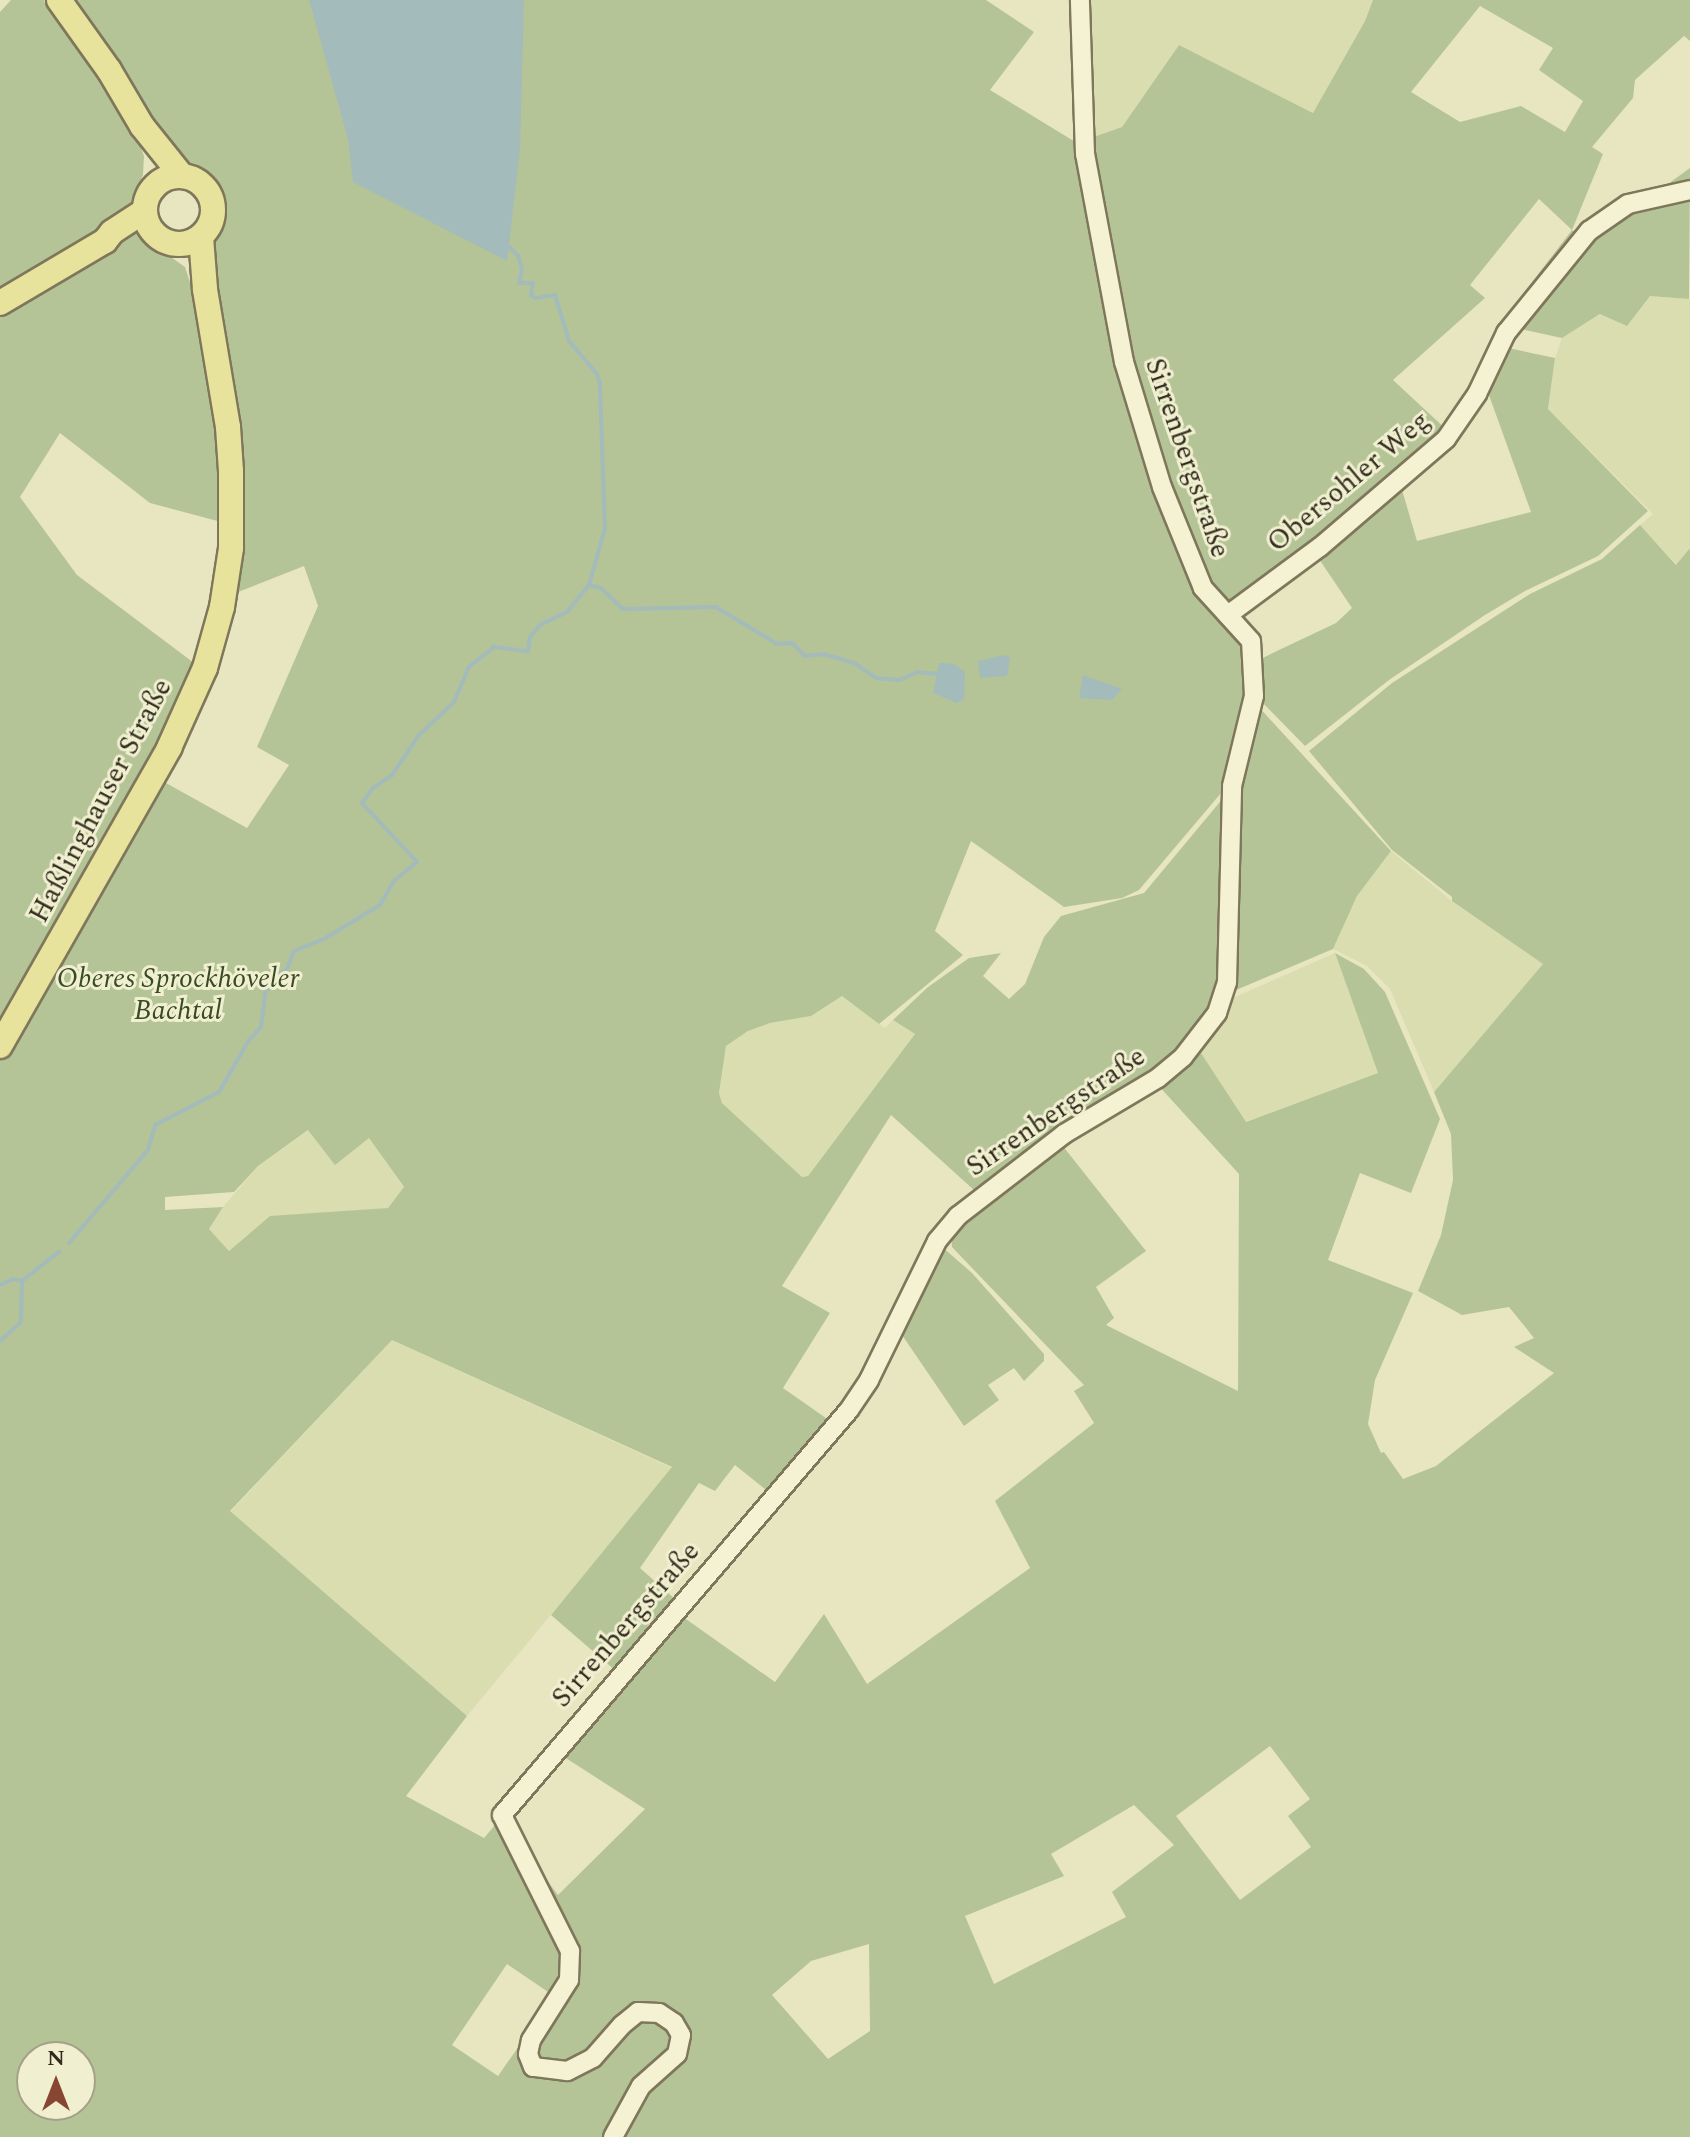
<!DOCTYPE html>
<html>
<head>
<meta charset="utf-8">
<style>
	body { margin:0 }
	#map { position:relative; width:1690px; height:2137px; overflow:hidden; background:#e8e6c1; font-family:Spectral,serif }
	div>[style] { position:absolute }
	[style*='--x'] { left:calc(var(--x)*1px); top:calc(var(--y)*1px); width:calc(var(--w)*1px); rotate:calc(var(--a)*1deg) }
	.farmland>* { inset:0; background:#d9ddaf }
	.green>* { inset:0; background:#b4c497 }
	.water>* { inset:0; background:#a3bbba }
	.stream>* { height:4px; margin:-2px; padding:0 2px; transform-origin:2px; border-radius:2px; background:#a3bbba }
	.roads { filter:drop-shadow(2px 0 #7f775b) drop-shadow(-2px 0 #7f775b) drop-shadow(0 2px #7f775b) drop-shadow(0 -2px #7f775b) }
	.minor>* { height:18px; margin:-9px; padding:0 9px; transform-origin:9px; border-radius:9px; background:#f4f2d3 }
	.major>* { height:24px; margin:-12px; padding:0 12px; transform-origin:12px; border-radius:12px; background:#e8e39c }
	.major>.ring { margin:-12px; padding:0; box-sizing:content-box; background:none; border:24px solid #e8e39c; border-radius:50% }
	span { translate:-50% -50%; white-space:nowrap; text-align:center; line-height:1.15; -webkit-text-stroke:6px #f0efd0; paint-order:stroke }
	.street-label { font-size:28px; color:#312b1d }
	.park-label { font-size:28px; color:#394b26; font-style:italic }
	.north { position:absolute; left:16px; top:2041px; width:80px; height:80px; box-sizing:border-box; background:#f0efd0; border:2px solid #a4a188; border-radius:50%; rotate:0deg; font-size:22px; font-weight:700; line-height:32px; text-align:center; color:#312b1d }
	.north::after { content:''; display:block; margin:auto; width:28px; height:36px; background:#874632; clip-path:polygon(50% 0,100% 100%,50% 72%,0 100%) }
</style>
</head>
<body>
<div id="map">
	<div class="farmland">
		<div style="clip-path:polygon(1084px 0,1373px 0,1365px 21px,1313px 113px,1179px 45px,1122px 127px,1088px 140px)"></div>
		<div style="clip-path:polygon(1650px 296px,1690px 299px,1690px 547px,1677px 565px,1640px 525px,1653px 514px,1548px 409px,1555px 358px,1562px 338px,1601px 314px)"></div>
		<div style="clip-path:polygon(1391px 851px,1452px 901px,1543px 964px,1434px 1092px,1390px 989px,1367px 966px,1333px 949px,1357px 896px)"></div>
		<div style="clip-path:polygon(1335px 953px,1378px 1073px,1245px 1122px,1199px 1050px,1228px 1000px)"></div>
		<div style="clip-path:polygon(842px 996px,885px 1028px,893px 1020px,915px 1034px,808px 1176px,802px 1177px,722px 1103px,719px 1093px,726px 1046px,748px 1031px,770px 1023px,811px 1016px)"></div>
		<div style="clip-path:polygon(309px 1130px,369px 1138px,404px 1188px,388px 1208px,270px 1217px,229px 1251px,209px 1229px,223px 1207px,258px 1166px)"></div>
		<div style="clip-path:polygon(392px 1340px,672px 1468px,467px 1716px,230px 1512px)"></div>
	</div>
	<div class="green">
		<div style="clip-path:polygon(evenodd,11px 0,43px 0,137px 136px,144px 156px,143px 175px,134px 195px,151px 243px,185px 267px,199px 310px,210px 358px,225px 523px,150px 503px,60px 433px,20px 497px,77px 575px,198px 666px,148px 773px,247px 828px,289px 765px,257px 747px,318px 606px,304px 566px,233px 594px,243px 516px,237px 429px,209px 240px,216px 231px,222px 202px,209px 178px,183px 166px,66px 0,986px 0,1034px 32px,990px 90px,1077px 143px,1122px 127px,1179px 45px,1313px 113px,1365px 21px,1373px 0,1690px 0,1690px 41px,1684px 36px,1635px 80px,1633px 98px,1592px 147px,1603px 154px,1572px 230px,1588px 242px,1690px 168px,1689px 299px,1650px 296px,1627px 326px,1600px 314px,1562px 338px,1521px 329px,1531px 305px,1519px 299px,1572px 230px,1539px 199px,1470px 285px,1485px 298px,1393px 380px,1448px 431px,1228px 613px,1200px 591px,1250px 643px,1251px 693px,1227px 786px,1139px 890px,1122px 898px,1064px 907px,971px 841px,935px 931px,963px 955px,879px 1024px,842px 996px,811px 1016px,770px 1023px,748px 1031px,726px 1046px,719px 1093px,722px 1103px,802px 1177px,808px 1176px,915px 1034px,893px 1020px,928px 987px,969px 958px,1001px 953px,983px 976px,1009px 999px,1025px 984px,1044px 937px,1061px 916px,1144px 893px,1229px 791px,1222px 987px,1190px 1042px,1149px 1076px,1058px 1128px,975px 1191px,891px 1115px,782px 1286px,830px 1313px,783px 1388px,833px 1423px,771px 1494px,735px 1465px,715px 1491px,699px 1483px,640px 1568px,676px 1600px,617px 1672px,551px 1615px,672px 1467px,392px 1340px,230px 1511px,467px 1716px,406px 1796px,484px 1838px,501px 1818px,558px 1895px,645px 1809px,558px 1753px,683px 1617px,775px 1682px,824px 1614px,867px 1684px,1030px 1568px,995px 1501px,1094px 1423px,1074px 1391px,1084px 1385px,952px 1247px,951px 1235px,1008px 1184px,1062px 1145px,1146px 1251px,1096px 1287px,1114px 1318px,1106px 1325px,1238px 1391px,1239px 1174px,1157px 1084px,1199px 1050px,1246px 1122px,1378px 1073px,1335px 953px,1364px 969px,1385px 992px,1440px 1119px,1411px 1193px,1360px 1173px,1328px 1260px,1413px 1293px,1375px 1380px,1368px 1424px,1381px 1453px,1384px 1452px,1403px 1479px,1436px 1466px,1554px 1373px,1514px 1347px,1534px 1338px,1509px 1307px,1462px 1315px,1418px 1291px,1441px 1235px,1453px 1180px,1451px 1134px,1434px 1092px,1543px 964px,1452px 901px,1452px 897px,1392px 850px,1309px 751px,1392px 683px,1530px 594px,1602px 559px,1640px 525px,1676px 565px,1690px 548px,1690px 2137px,0 2137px,0 12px,11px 0,1480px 6px,1553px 48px,1539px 70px,1583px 101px,1565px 132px,1521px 106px,1460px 122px,1411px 92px,1480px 6px,11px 0,308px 1130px,335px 1165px,369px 1138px,404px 1187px,388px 1208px,270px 1216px,229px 1251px,209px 1229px,223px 1207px,165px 1210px,165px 1197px,234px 1192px,258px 1166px,308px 1130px,11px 0,1270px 1746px,1310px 1799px,1288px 1816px,1311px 1847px,1240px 1900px,1176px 1816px,1270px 1746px,11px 0,1134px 1805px,1174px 1845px,1112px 1892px,1126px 1917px,994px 1984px,965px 1916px,1064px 1876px,1051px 1854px,1134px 1805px,11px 0,869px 1944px,870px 2031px,828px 2059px,772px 1995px,811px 1961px,869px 1944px,11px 0,507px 1964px,554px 1996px,498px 2076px,452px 2045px,507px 1964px,11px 0,32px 2057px,80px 2057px,80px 2105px,32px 2105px,32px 2057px)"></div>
		<div style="clip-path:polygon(1503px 347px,1555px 358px,1548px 409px,1648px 511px,1598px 556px,1525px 591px,1485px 615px,1389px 680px,1305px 746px,1256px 696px,1256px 661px,1336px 623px,1352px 608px,1315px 553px,1400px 483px,1417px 541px,1531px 512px,1485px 384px)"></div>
		<div style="clip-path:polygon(1255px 703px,1391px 851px,1357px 896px,1333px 949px,1229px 993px,1236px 786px)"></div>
		<div style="clip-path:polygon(941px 1246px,972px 1273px,1044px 1354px,1044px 1361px,1024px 1381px,1014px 1368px,988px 1385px,999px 1400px,964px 1426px,900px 1332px)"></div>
	</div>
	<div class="water">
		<div style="clip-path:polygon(309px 0,524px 0,520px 150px,507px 261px,353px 182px,348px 139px)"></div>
		<div style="clip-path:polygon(1004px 655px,1010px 658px,1007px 676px,980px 678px,978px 661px)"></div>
		<div style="clip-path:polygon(939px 663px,954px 664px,965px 672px,964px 699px,957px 703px,933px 693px)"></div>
		<div style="clip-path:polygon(1083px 675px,1122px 689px,1112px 700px,1079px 698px)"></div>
	</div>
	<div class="stream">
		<div style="--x:589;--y:585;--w:12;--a:14"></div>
		<div style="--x:601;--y:588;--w:30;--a:44"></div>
		<div style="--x:623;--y:609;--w:93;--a:-1.2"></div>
		<div style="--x:716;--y:607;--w:71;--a:31.2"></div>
		<div style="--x:777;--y:644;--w:15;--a:-4"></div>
		<div style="--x:792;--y:643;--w:18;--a:45"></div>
		<div style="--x:805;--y:656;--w:18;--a:-6"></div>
		<div style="--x:823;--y:654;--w:32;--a:16"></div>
		<div style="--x:854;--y:663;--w:27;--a:34"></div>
		<div style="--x:876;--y:678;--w:24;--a:5"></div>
		<div style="--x:900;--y:680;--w:19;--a:-25"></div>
		<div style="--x:917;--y:672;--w:20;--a:6"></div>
		<div style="--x:69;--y:1243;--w:122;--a:-49.7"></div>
		<div style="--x:148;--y:1150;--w:26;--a:-74"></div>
		<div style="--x:155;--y:1125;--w:72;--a:-27.3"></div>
		<div style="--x:219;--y:1092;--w:60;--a:-60"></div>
		<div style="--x:249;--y:1040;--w:18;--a:-47"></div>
		<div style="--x:261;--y:1027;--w:33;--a:-83"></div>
		<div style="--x:265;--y:994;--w:15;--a:-62"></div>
		<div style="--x:272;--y:981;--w:19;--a:-39"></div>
		<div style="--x:287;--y:969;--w:19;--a:-69"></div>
		<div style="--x:294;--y:951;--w:32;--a:-22"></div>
		<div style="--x:324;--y:939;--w:66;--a:-31.3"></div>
		<div style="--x:380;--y:905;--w:28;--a:-60"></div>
		<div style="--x:394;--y:881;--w:30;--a:-40"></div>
		<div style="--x:417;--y:862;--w:81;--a:-133"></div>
		<div style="--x:362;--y:803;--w:19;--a:-54"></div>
		<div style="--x:373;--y:788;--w:23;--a:-34"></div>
		<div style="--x:392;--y:775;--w:48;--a:-56"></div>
		<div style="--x:419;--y:735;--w:48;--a:-43.3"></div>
		<div style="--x:454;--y:702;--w:38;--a:-67"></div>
		<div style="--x:469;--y:667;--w:32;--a:-39"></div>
		<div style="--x:494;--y:647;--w:34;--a:7"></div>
		<div style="--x:528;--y:651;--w:14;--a:-82"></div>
		<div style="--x:530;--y:637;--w:16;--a:-50"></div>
		<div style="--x:540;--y:625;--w:30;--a:-26"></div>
		<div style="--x:567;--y:612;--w:35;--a:-51"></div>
		<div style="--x:589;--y:585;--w:58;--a:-74.1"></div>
		<div style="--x:605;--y:529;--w:145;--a:-92"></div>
		<div style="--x:600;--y:384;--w:10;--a:-107"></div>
		<div style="--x:597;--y:374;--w:43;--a:-130.3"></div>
		<div style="--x:569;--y:341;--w:48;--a:-106.9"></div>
		<div style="--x:555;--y:295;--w:20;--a:171"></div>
		<div style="--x:535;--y:298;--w:5;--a:-143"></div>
		<div style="--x:531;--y:295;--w:12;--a:-81"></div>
		<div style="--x:533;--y:283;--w:14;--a:180"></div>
		<div style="--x:519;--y:283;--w:14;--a:-78"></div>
		<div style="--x:522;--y:269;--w:14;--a:-107"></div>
		<div style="--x:518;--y:256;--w:18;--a:-133"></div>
		<div style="--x:0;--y:1285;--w:14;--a:-25"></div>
		<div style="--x:13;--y:1279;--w:9;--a:13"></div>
		<div style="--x:0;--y:1341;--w:28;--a:-42"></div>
		<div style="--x:21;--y:1322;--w:41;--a:-88.6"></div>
		<div style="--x:22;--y:1281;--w:48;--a:-38.3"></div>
	</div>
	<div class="roads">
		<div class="minor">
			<div style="--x:1228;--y:615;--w:114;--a:-36.5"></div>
			<div style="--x:1320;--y:547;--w:166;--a:-40.6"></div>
			<div style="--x:1446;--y:439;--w:55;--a:-55.4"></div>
			<div style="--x:1477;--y:394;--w:68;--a:-64.6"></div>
			<div style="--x:1506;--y:333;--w:132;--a:-50.9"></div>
			<div style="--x:1589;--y:231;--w:47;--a:-34.7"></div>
			<div style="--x:1628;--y:204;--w:64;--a:-12.7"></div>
			<div style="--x:613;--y:2137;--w:58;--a:-61.2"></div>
			<div style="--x:641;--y:2086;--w:48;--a:-41.6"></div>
			<div style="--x:677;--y:2054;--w:19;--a:-78"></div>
			<div style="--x:681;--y:2035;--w:14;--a:-120"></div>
			<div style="--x:674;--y:2023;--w:18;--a:-146"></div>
			<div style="--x:659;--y:2013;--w:21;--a:-177"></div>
			<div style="--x:638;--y:2012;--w:21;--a:141"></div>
			<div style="--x:622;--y:2025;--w:44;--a:131.3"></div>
			<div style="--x:593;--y:2058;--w:29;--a:153"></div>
			<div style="--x:567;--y:2071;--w:34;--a:-173"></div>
			<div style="--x:533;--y:2067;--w:14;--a:-111"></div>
			<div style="--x:528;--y:2054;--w:14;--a:-78"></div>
			<div style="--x:531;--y:2040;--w:71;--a:-57.7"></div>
			<div style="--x:569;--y:1980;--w:29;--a:-88"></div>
			<div style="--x:570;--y:1951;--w:152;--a:-116.6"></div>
			<div style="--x:502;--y:1815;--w:533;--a:-49.41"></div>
			<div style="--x:849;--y:1410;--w:36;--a:-56"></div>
			<div style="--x:869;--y:1380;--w:155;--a:-63.9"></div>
			<div style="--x:937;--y:1241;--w:33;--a:-50"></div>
			<div style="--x:958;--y:1216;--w:134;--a:-37.7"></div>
			<div style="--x:1064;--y:1134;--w:109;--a:-30.8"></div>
			<div style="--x:1158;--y:1078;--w:33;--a:-40"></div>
			<div style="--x:1183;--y:1057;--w:56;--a:-52.3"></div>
			<div style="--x:1217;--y:1013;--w:33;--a:-72"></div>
			<div style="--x:1227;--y:982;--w:196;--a:-88.5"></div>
			<div style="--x:1232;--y:786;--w:93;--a:-76.3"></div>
			<div style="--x:1254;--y:696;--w:55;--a:-93.1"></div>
			<div style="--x:1251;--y:641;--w:72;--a:-132.2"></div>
			<div style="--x:1203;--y:588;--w:109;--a:-112.1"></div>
			<div style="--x:1162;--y:487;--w:131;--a:-106.9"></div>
			<div style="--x:1124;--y:362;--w:212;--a:-100.6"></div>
			<div style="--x:1085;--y:154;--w:154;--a:-91.9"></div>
		</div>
		<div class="major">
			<div style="--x:59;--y:0;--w:86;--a:54.5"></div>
			<div style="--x:109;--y:70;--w:65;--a:59.5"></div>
			<div style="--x:142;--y:126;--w:64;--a:51.3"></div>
			<div class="ring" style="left:145px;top:176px;width:44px;height:44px"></div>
			<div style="--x:0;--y:303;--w:122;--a:-30.6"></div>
			<div style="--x:105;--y:241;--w:11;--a:-52"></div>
			<div style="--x:112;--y:232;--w:38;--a:-33"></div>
			<div style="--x:0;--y:1046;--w:343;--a:-60.4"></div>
			<div style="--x:169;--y:748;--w:88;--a:-65.8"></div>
			<div style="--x:205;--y:668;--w:63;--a:-74.4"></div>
			<div style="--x:222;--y:607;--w:60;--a:-81.3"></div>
			<div style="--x:231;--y:548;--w:77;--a:-90"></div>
			<div style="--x:231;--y:471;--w:44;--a:-93.9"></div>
			<div style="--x:228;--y:427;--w:140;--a:-99.5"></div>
			<div style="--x:205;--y:289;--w:52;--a:-94.4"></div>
		</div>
	</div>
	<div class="street-label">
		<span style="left:1187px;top:458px;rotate:71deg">Sirrenbergstraße</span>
		<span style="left:1349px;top:482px;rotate:-40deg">Obersohler Weg</span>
		<span style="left:101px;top:801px;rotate:-62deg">Haßlinghauser Straße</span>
		<span style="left:1056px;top:1112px;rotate:-34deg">Sirrenbergstraße</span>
		<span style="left:626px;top:1625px;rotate:-49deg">Sirrenbergstraße</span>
	</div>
	<div class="park-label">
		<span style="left:178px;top:995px">Oberes Sprockhöveler<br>Bachtal</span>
	</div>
	<div class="north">N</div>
</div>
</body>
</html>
